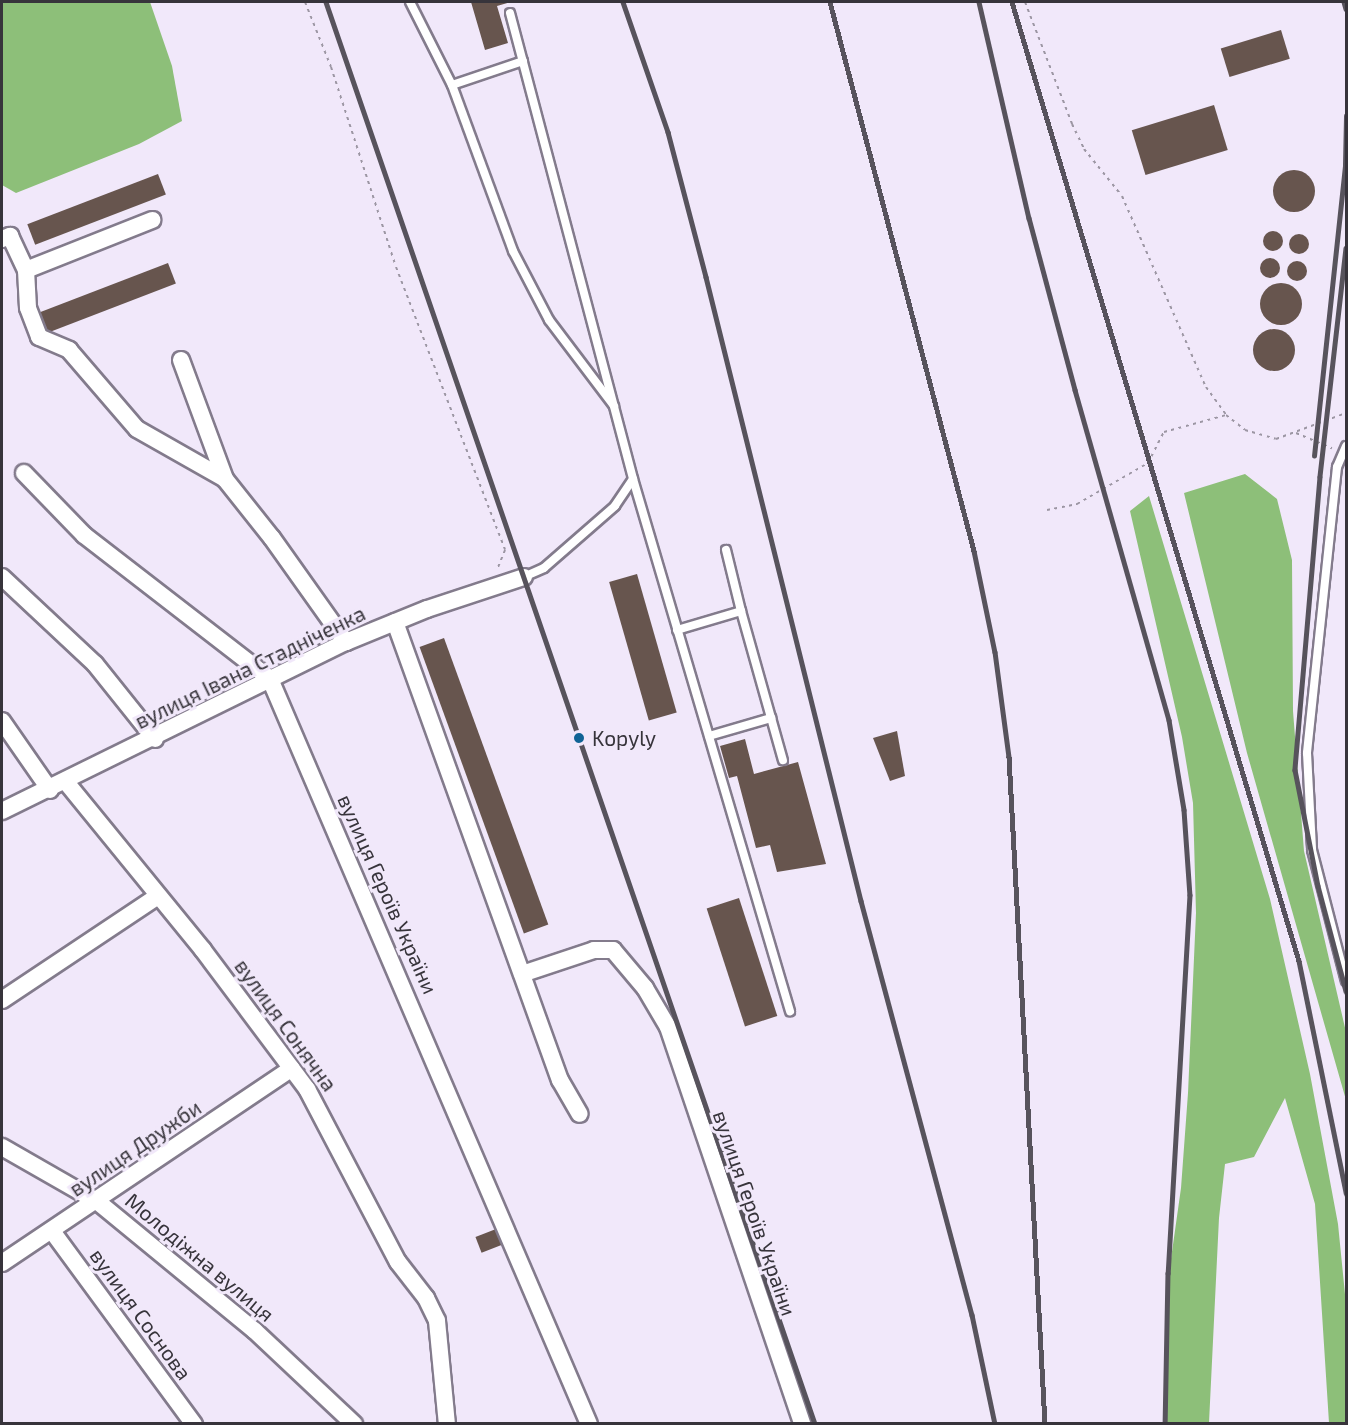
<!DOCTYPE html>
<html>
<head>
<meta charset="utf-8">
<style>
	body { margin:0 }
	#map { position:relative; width:1348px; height:1425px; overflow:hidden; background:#f1e8fa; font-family:"Exo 2",sans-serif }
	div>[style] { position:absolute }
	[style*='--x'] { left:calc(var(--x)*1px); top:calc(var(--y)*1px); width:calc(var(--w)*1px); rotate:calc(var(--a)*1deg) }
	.forest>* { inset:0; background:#8dbf79 }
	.building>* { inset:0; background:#67554e; transform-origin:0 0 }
	.round { border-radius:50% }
	.path>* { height:2px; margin-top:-1px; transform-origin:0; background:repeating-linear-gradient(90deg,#9c96a3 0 3px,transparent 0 7.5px) }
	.roads { filter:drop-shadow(2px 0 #837b8c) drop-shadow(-2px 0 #837b8c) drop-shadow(0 2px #837b8c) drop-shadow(0 -2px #837b8c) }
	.service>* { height:8px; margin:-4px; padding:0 4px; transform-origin:4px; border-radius:4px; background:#fff }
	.minor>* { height:16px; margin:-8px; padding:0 8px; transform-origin:8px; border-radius:8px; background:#fff }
	.rail>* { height:4.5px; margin:-2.25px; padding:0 2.25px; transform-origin:2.25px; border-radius:2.25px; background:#57535c }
	.dots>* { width:16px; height:16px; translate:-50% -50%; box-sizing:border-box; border:3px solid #f1e8fa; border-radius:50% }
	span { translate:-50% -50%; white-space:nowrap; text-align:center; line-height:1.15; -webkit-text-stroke:6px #f1e8fa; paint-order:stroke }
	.street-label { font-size:21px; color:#37343b }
	.poi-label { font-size:21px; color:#37343b }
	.left { translate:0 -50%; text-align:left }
	.frame { position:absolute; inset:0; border:3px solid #37343b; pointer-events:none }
</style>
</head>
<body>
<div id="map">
	<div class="forest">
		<div style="clip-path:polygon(2px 2px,150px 2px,172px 66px,182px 121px,139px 144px,16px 193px,2px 185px)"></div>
		<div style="clip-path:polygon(1245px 474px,1277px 499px,1292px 560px,1293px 711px,1304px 851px,1346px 1032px,1346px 1100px,1247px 753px,1184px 493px)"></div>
		<div style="clip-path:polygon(1149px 496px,1270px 899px,1310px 1074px,1338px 1224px,1346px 1304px,1346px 1423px,1329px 1423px,1315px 1204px,1285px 1098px,1254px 1157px,1225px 1164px,1219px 1218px,1209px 1423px,1165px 1423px,1168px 1280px,1181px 1188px,1188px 1093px,1196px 913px,1193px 803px,1182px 737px,1130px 511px)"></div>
	</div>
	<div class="building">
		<div style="clip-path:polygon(471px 2px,511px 2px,497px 6px,508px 43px,485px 50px)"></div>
		<div style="left:1281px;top:30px;width:30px;height:63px;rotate:73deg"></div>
		<div style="left:1214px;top:105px;width:47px;height:86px;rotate:73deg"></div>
		<div class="round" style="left:1273px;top:170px;width:42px;height:42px"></div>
		<div style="left:158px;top:174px;width:22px;height:140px;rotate:69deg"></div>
		<div class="round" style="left:1263px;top:231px;width:20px;height:20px"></div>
		<div class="round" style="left:1289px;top:234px;width:20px;height:20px"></div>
		<div class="round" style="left:1260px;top:258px;width:20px;height:20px"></div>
		<div class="round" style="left:1287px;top:261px;width:20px;height:20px"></div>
		<div style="left:168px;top:263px;width:22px;height:140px;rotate:69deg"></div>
		<div class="round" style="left:1260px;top:283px;width:42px;height:42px"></div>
		<div class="round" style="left:1253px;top:329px;width:42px;height:42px"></div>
		<div style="left:637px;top:574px;width:144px;height:29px;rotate:74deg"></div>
		<div style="left:444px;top:638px;width:305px;height:26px;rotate:70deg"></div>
		<div style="clip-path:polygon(897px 731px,905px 776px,890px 781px,873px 738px)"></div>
		<div style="clip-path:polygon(745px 739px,754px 774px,798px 762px,826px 864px,777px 872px,770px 845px,756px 848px,737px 776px,729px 778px,720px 746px)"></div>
		<div style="left:739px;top:898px;width:124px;height:34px;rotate:72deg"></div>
		<div style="left:496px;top:1229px;width:17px;height:22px;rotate:69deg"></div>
	</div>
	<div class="path">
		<div style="--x:305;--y:2;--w:70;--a:68.2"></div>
		<div style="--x:331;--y:67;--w:210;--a:72"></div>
		<div style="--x:396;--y:267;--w:303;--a:68.9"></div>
		<div style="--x:505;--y:550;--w:22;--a:112"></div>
		<div style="--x:1025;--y:2;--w:131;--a:68.9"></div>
		<div style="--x:1072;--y:124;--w:28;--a:64"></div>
		<div style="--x:1084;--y:149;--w:60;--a:51"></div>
		<div style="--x:1122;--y:196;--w:209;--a:66.3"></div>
		<div style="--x:1206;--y:387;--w:34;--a:54"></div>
		<div style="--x:1226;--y:415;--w:24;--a:38"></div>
		<div style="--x:1245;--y:430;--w:32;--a:16"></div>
		<div style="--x:1276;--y:439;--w:75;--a:-20.4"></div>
		<div style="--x:1296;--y:433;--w:39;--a:23"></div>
		<div style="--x:1047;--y:510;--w:31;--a:-11"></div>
		<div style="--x:1077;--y:504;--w:82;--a:-30"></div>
		<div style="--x:1148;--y:463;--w:35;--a:-63"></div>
		<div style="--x:1164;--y:432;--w:64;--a:-15.3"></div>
	</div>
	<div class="roads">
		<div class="service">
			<div style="--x:410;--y:2;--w:93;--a:63.2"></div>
			<div style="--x:452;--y:85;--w:75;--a:-18.7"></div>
			<div style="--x:510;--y:13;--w:482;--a:75.2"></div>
			<div style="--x:633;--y:479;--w:32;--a:124"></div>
			<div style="--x:615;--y:506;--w:94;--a:138.9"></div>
			<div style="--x:544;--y:568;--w:22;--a:156"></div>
			<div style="--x:452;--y:85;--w:177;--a:69.8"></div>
			<div style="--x:513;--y:251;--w:78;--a:62.4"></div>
			<div style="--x:549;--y:320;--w:108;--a:52.9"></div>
			<div style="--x:1346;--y:446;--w:23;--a:113"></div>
			<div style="--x:1337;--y:467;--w:288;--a:96"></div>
			<div style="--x:1307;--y:753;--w:97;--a:87"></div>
			<div style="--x:1312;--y:850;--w:135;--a:75.5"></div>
			<div style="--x:633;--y:479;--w:555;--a:73.56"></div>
			<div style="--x:741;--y:611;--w:155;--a:74.3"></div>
			<div style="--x:677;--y:630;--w:67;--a:-16.5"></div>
			<div style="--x:741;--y:611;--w:63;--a:-103.8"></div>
			<div style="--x:709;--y:736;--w:65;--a:-16.2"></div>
		</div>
		<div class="minor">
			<div style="--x:2;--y:239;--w:9;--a:-21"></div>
			<div style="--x:10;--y:236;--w:38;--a:65"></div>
			<div style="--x:26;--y:270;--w:136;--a:-21.6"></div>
			<div style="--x:26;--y:270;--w:38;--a:87"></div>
			<div style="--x:28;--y:308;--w:31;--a:69"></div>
			<div style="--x:39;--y:337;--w:33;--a:23"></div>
			<div style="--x:69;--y:350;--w:104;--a:49.3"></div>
			<div style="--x:137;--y:429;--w:101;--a:29.6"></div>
			<div style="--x:181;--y:360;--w:127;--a:69.7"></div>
			<div style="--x:225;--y:479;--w:75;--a:51.5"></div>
			<div style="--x:272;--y:538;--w:128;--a:54.6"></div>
			<div style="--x:24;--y:473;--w:86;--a:45.9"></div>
			<div style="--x:84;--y:535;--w:235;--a:37.7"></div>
			<div style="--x:270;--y:679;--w:810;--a:66.82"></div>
			<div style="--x:2;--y:577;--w:127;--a:43.1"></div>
			<div style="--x:95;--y:664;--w:96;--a:51.3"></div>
			<div style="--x:395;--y:622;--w:487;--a:70.2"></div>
			<div style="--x:560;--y:1080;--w:39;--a:60"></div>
			<div style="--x:2;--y:721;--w:84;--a:55.2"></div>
			<div style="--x:66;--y:782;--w:217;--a:50.8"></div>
			<div style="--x:203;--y:950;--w:174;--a:53.2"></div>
			<div style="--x:307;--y:1089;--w:195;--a:62.3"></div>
			<div style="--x:398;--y:1262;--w:46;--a:52.1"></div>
			<div style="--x:426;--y:1298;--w:25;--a:64"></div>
			<div style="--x:437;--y:1321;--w:103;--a:84.5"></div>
			<div style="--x:2;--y:811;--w:383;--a:-26.2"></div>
			<div style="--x:346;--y:642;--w:87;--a:-22.2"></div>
			<div style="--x:427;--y:609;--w:102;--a:-18.3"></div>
			<div style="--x:522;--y:974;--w:76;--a:-18.4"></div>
			<div style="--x:594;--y:950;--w:19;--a:0"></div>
			<div style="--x:613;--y:950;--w:50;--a:49.9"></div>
			<div style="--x:645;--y:988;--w:45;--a:59.5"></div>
			<div style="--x:668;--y:1027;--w:419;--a:71.3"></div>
			<div style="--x:2;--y:1000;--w:187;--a:-33.7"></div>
			<div style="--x:2;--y:1147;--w:111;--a:29.8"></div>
			<div style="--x:98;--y:1202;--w:203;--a:39.4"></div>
			<div style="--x:255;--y:1331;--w:136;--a:43.2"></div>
			<div style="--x:52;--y:1231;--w:240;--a:53.7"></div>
			<div style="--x:2;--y:1263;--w:349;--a:-33.9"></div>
		</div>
	</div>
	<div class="rail">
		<div style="--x:326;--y:2;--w:1504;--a:71.02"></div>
		<div style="--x:623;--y:2;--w:138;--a:70.9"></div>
		<div style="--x:668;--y:132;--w:150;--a:75.3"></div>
		<div style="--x:706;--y:277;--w:643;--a:76.05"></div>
		<div style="--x:861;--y:901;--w:429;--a:75"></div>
		<div style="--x:972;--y:1315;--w:111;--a:78.1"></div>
		<div style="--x:830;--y:2;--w:568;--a:75.3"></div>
		<div style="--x:974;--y:551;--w:103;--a:78.3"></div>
		<div style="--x:995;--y:652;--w:106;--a:82.4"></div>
		<div style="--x:1009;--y:757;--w:668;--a:86.91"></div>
		<div style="--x:979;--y:2;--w:222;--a:77"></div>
		<div style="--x:1029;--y:218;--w:178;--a:75"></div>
		<div style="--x:1075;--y:390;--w:343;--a:74.1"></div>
		<div style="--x:1169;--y:720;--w:91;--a:80.5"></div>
		<div style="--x:1184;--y:810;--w:85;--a:86"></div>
		<div style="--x:1190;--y:895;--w:379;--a:93.3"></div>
		<div style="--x:1168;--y:1273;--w:151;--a:91.1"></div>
		<div style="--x:1012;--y:2;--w:1001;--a:73.34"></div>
		<div style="--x:1299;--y:961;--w:237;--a:78.5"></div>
		<div style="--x:1344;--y:2;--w:7;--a:74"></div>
		<div style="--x:1346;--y:248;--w:230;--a:96.5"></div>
		<div style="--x:1320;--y:477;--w:294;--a:94.9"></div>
		<div style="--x:1295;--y:770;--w:118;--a:78.8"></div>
		<div style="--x:1318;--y:886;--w:109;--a:75.1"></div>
		<div style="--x:1314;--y:456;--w:293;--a:-83.9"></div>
		<div style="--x:1345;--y:165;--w:49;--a:-88.8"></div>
	</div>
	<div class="dots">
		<div style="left:579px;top:738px;background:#106395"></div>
	</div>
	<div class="street-label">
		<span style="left:250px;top:667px;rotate:-26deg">вулиця Івана Стадніченка</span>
		<span style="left:388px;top:894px;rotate:66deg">вулиця Героїв України</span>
		<span style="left:286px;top:1025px;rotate:54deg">вулиця Сонячна</span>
		<span style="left:135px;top:1148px;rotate:-34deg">вулиця Дружби</span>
		<span style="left:755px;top:1213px;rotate:71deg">вулиця Героїв України</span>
		<span style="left:200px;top:1257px;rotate:40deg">Молодіжна вулиця</span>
		<span style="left:141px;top:1314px;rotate:54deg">вулиця Соснова</span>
	</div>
	<div class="poi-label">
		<span class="left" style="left:592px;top:738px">Kopyly</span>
	</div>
	<div class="frame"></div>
</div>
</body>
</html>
